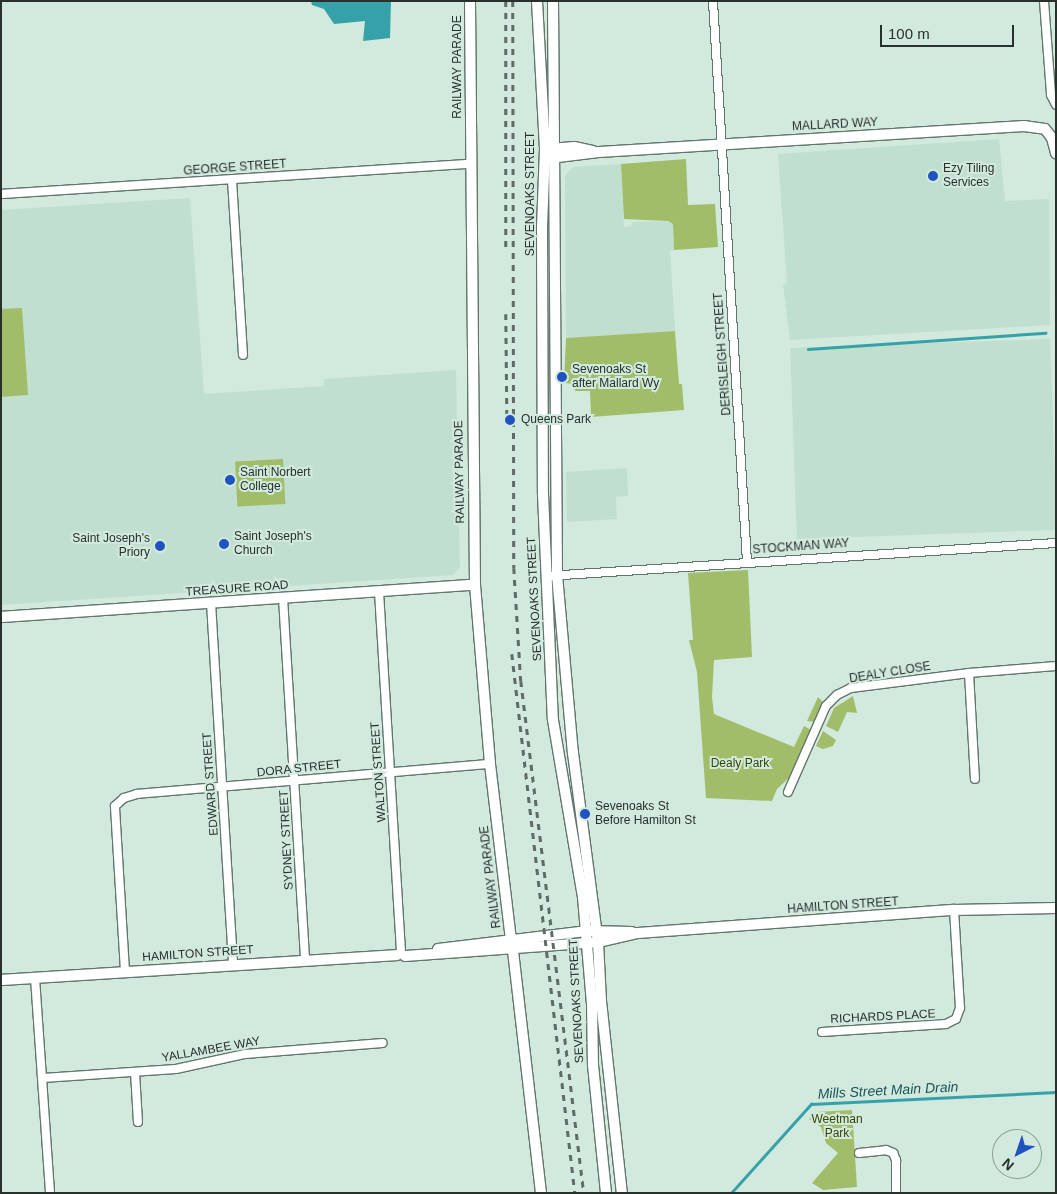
<!DOCTYPE html>
<html>
<head>
<meta charset="utf-8">
<style>
	body { margin:0 }
	#map { position:relative; width:1057px; height:1194px; overflow:hidden; background:#d2e9dd; font-family:Helvetica,sans-serif }
	div>[style] { position:absolute }
	[style*='--x'] { left:calc(var(--x)*1px); top:calc(var(--y)*1px); width:calc(var(--w)*1px); rotate:calc(var(--a)*1deg) }
	.built>* { inset:0; background:#c0dfcf; transform-origin:0 0 }
	.green>* { inset:0; background:#a2bd69; transform-origin:0 0 }
	.water>* { inset:0; background:#37a1aa }
	.stream>* { height:2.5px; margin:-1.25px; padding:0 1.25px; transform-origin:1.25px; border-radius:1.25px; background:#37a1aa }
	.roads { filter:drop-shadow(1px 0 #62766c) drop-shadow(-1px 0 #62766c) drop-shadow(0 1px #62766c) drop-shadow(0 -1px #62766c) }
	.street>* { height:8px; margin:-4px; padding:0 4px; transform-origin:4px; border-radius:4px; background:#fff }
	.secondary>* { height:10px; margin:-5px; padding:0 5px; transform-origin:5px; border-radius:5px; background:#fff }
	.rail>* { height:2.5px; margin-top:-1.25px; transform-origin:0; background:repeating-linear-gradient(90deg,#5e6c65 0 6px,transparent 0 12px) }
	.dots>* { width:14px; height:14px; translate:-50% -50%; box-sizing:border-box; border:2px solid #d2e9dd; border-radius:50% }
	span { translate:-50% -50%; white-space:nowrap; text-align:center; line-height:1.15; -webkit-text-stroke:4px #d2e9dd; paint-order:stroke }
	.street-label { font-size:12px; color:#27302b }
	.poi-label { font-size:12px; color:#27302b }
	.left { translate:0 -50%; text-align:left }
	.right { translate:-100% -50%; text-align:right }
	.park-label { font-size:12px; color:#344501 }
	.water-label { font-size:14px; color:#195459; font-style:italic }
	.frame { position:absolute; inset:0; border:2px solid #27302b; pointer-events:none }
	.north { position:absolute; left:992px; top:1129px; width:50px; height:50px; box-sizing:border-box; background:#d2e9dd; border:1px solid #8e9f96; border-radius:50%; rotate:221deg; font-size:14px; font-weight:700; line-height:20px; text-align:center; color:#27302b }
	.north::after { content:''; display:block; margin:auto; width:18px; height:22px; background:#2053c0; clip-path:polygon(50% 0,100% 100%,50% 72%,0 100%) }
	.scale { position:absolute; left:880px; top:25px; width:134px; height:22px; box-sizing:border-box; border:2px solid #27302b; border-top:0; padding-left:6px; font-size:15px; line-height:18px; white-space:nowrap; color:#27302b; -webkit-text-stroke:4px #d2e9dd; paint-order:stroke }
</style>
</head>
<body>
<div id="map">
	<div class="built">
		<div style="clip-path:polygon(999px 139px,1005px 201px,1049px 199px,1050px 325px,790px 340px,783px 284px,787px 283px,778px 154px)"></div>
		<div style="clip-path:polygon(621px 164px,624px 227px,632px 226px,631px 222px,668px 221px,673px 224px,674px 250px,670px 251px,675px 331px,566px 338px,565px 176px,573px 167px)"></div>
		<div style="clip-path:polygon(190px 198px,204px 394px,324px 386px,324px 379px,456px 370px,460px 567px,453px 575px,1px 605px,1px 210px)"></div>
		<div style="left:1050px;top:339px;width:191px;height:260px;rotate:88deg"></div>
		<div style="clip-path:polygon(627px 468px,628px 496px,616px 497px,617px 519px,567px 522px,566px 472px)"></div>
	</div>
	<div class="green">
		<div style="clip-path:polygon(686px 159px,688px 205px,715px 204px,718px 247px,674px 250px,673px 224px,668px 221px,624px 219px,621px 164px)"></div>
		<div style="clip-path:polygon(22px 308px,28px 395px,1px 397px,1px 309px)"></div>
		<div style="clip-path:polygon(675px 331px,679px 384px,682px 384px,684px 410px,591px 417px,590px 391px,575px 391px,575px 384px,564px 383px,566px 338px)"></div>
		<div style="left:283px;top:459px;width:45px;height:48px;rotate:87deg"></div>
		<div style="clip-path:polygon(748px 570px,752px 657px,714px 660px,712px 697px,714px 714px,794px 747px,804px 726px,811px 730px,793px 774px,777px 789px,772px 801px,706px 798px,697px 672px,689px 640px,693px 640px,688px 573px)"></div>
		<div style="clip-path:polygon(853px 696px,857px 713px,847px 712px,838px 732px,826px 726px,834px 708px)"></div>
		<div style="clip-path:polygon(818px 697px,824px 703px,815px 722px,807px 721px)"></div>
		<div style="clip-path:polygon(823px 731px,836px 740px,833px 746px,823px 749px,816px 746px)"></div>
		<div style="clip-path:polygon(852px 1110px,857px 1187px,823px 1190px,812px 1183px,838px 1153px,826px 1143px,821px 1127px,809px 1119px,816px 1112px)"></div>
	</div>
	<div class="water">
		<div style="clip-path:polygon(311px 1px,391px 1px,390px 38px,363px 41px,365px 21px,334px 24px,324px 9px,312px 5px)"></div>
	</div>
	<div class="stream">
		<div style="--x:808;--y:349;--w:238;--a:-3.9"></div>
		<div style="--x:731;--y:1193;--w:120;--a:-48"></div>
		<div style="--x:811;--y:1104;--w:245;--a:-2.8"></div>
	</div>
	<div class="roads">
		<div class="street">
			<div style="--x:713;--y:1;--w:562;--a:86.53"></div>
			<div style="--x:1044;--y:1;--w:94;--a:85.7"></div>
			<div style="--x:1051;--y:95;--w:11;--a:63"></div>
			<div style="--x:232;--y:180;--w:175;--a:86.4"></div>
			<div style="--x:1;--y:194;--w:470;--a:-3.7"></div>
			<div style="--x:547;--y:576;--w:510;--a:-3.71"></div>
			<div style="--x:379;--y:592;--w:359;--a:86.5"></div>
			<div style="--x:283;--y:598;--w:363;--a:86.5"></div>
			<div style="--x:211;--y:603;--w:362;--a:86.5"></div>
			<div style="--x:969;--y:673;--w:106;--a:86.8"></div>
			<div style="--x:788;--y:792;--w:94;--a:-66.2"></div>
			<div style="--x:826;--y:706;--w:16;--a:-45"></div>
			<div style="--x:837;--y:695;--w:16;--a:-27"></div>
			<div style="--x:851;--y:688;--w:119;--a:-7.2"></div>
			<div style="--x:969;--y:673;--w:87;--a:-4.6"></div>
			<div style="--x:125;--y:971;--w:165;--a:-93.5"></div>
			<div style="--x:115;--y:806;--w:12;--a:-42"></div>
			<div style="--x:124;--y:798;--w:14;--a:-17"></div>
			<div style="--x:137;--y:794;--w:354;--a:-4.9"></div>
			<div style="--x:35;--y:978;--w:216;--a:86"></div>
			<div style="--x:822;--y:1032;--w:124;--a:-3.7"></div>
			<div style="--x:946;--y:1024;--w:11;--a:-27"></div>
			<div style="--x:956;--y:1019;--w:12;--a:-70"></div>
			<div style="--x:960;--y:1008;--w:98;--a:-93.5"></div>
			<div style="--x:135;--y:1072;--w:50;--a:86.6"></div>
			<div style="--x:43;--y:1078;--w:133;--a:-3.9"></div>
			<div style="--x:176;--y:1069;--w:71;--a:-12.3"></div>
			<div style="--x:245;--y:1054;--w:138;--a:-4.6"></div>
			<div style="--x:859;--y:1153;--w:27;--a:-6"></div>
			<div style="--x:886;--y:1150;--w:8;--a:23"></div>
			<div style="--x:893;--y:1153;--w:8;--a:67"></div>
			<div style="--x:896;--y:1160;--w:33;--a:90"></div>
		</div>
		<div class="secondary">
			<div style="--x:470;--y:1;--w:584;--a:89.51"></div>
			<div style="--x:475;--y:585;--w:180;--a:85.2"></div>
			<div style="--x:490;--y:764;--w:178;--a:83.2"></div>
			<div style="--x:537;--y:1;--w:148;--a:86.9"></div>
			<div style="--x:545;--y:149;--w:79;--a:92.2"></div>
			<div style="--x:542;--y:228;--w:266;--a:89.8"></div>
			<div style="--x:543;--y:494;--w:226;--a:87.5"></div>
			<div style="--x:553;--y:720;--w:180;--a:80.4"></div>
			<div style="--x:583;--y:897;--w:107;--a:85.2"></div>
			<div style="--x:592;--y:1004;--w:61;--a:89.1"></div>
			<div style="--x:593;--y:1065;--w:129;--a:84.2"></div>
			<div style="--x:553;--y:1;--w:574;--a:89.6"></div>
			<div style="--x:557;--y:575;--w:179;--a:84.9"></div>
			<div style="--x:573;--y:753;--w:191;--a:82.5"></div>
			<div style="--x:598;--y:942;--w:59;--a:87.1"></div>
			<div style="--x:601;--y:1001;--w:193;--a:83.8"></div>
			<div style="--x:550;--y:149;--w:24;--a:-5"></div>
			<div style="--x:574;--y:147;--w:19;--a:12"></div>
			<div style="--x:550;--y:158;--w:49;--a:-7"></div>
			<div style="--x:599;--y:152;--w:426;--a:-3.5"></div>
			<div style="--x:1024;--y:126;--w:21;--a:8"></div>
			<div style="--x:1045;--y:129;--w:11;--a:52"></div>
			<div style="--x:1052;--y:138;--w:16;--a:75"></div>
			<div style="--x:1;--y:617;--w:475;--a:-3.9"></div>
			<div style="--x:438;--y:949;--w:149;--a:-6.9"></div>
			<div style="--x:586;--y:931;--w:46;--a:1.2"></div>
			<div style="--x:513;--y:951;--w:244;--a:83.4"></div>
			<div style="--x:405;--y:956;--w:194;--a:-4.1"></div>
			<div style="--x:598;--y:942;--w:41;--a:-12.7"></div>
			<div style="--x:638;--y:933;--w:317;--a:-4.2"></div>
			<div style="--x:954;--y:910;--w:102;--a:-1.1"></div>
			<div style="--x:1;--y:980;--w:397;--a:-3.6"></div>
		</div>
	</div>
	<div class="rail">
		<div style="--x:506;--y:1;--w:248;--a:90"></div>
		<div style="--x:513;--y:1;--w:567;--a:89.9"></div>
		<div style="--x:514;--y:568;--w:113;--a:86.5"></div>
		<div style="--x:521;--y:681;--w:516;--a:82.99"></div>
		<div style="--x:506;--y:314;--w:100;--a:89.4"></div>
		<div style="--x:512;--y:654;--w:543;--a:83.33"></div>
	</div>
	<div class="dots">
		<div style="left:933px;top:176px;background:#2053c0"></div>
		<div style="left:562px;top:377px;background:#2053c0"></div>
		<div style="left:510px;top:420px;background:#2053c0"></div>
		<div style="left:230px;top:480px;background:#2053c0"></div>
		<div style="left:224px;top:544px;background:#2053c0"></div>
		<div style="left:160px;top:546px;background:#2053c0"></div>
		<div style="left:585px;top:814px;background:#2053c0"></div>
	</div>
	<div class="street-label">
		<span style="left:458px;top:67px;rotate:-90deg">RAILWAY PARADE</span>
		<span style="left:835px;top:125px;rotate:-3deg">MALLARD WAY</span>
		<span style="left:235px;top:168px;rotate:-4deg">GEORGE STREET</span>
		<span style="left:531px;top:194px;rotate:-90deg">SEVENOAKS STREET</span>
		<span style="left:723px;top:354px;rotate:-94deg">DERISLEIGH STREET</span>
		<span style="left:460px;top:472px;rotate:-91deg">RAILWAY PARADE</span>
		<span style="left:801px;top:547px;rotate:-4deg">STOCKMAN WAY</span>
		<span style="left:237px;top:589px;rotate:-4deg">TREASURE ROAD</span>
		<span style="left:535px;top:599px;rotate:-93deg">SEVENOAKS STREET</span>
		<span style="left:890px;top:673px;rotate:-9deg">DEALY CLOSE</span>
		<span style="left:299px;top:769px;rotate:-6deg">DORA STREET</span>
		<span style="left:379px;top:772px;rotate:-94deg">WALTON STREET</span>
		<span style="left:211px;top:784px;rotate:-94deg">EDWARD STREET</span>
		<span style="left:287px;top:840px;rotate:-93deg">SYDNEY STREET</span>
		<span style="left:491px;top:877px;rotate:-97deg">RAILWAY PARADE</span>
		<span style="left:843px;top:906px;rotate:-4deg">HAMILTON STREET</span>
		<span style="left:198px;top:954px;rotate:-4deg">HAMILTON STREET</span>
		<span style="left:577px;top:1001px;rotate:-93deg">SEVENOAKS STREET</span>
		<span style="left:883px;top:1017px;rotate:-3deg">RICHARDS PLACE</span>
		<span style="left:211px;top:1050px;rotate:-10deg">YALLAMBEE WAY</span>
	</div>
	<div class="poi-label">
		<span class="left" style="left:943px;top:176px">Ezy Tiling<br>Services</span>
		<span class="left" style="left:572px;top:377px">Sevenoaks St<br>after Mallard Wy</span>
		<span class="left" style="left:521px;top:420px">Queens Park</span>
		<span class="left" style="left:240px;top:480px">Saint Norbert<br>College</span>
		<span class="left" style="left:234px;top:544px">Saint Joseph's<br>Church</span>
		<span class="right" style="left:150px;top:546px">Saint Joseph's<br>Priory</span>
		<span class="left" style="left:595px;top:814px">Sevenoaks St<br>Before Hamilton St</span>
	</div>
	<div class="park-label">
		<span style="left:740px;top:764px">Dealy Park</span>
		<span style="left:837px;top:1127px">Weetman<br>Park</span>
	</div>
	<div class="water-label">
		<span style="left:888px;top:1090px;rotate:-3deg">Mills Street Main Drain</span>
	</div>
	<div class="frame"></div>
	<div class="north">N</div>
	<div class="scale">100 m</div>
</div>
</body>
</html>
